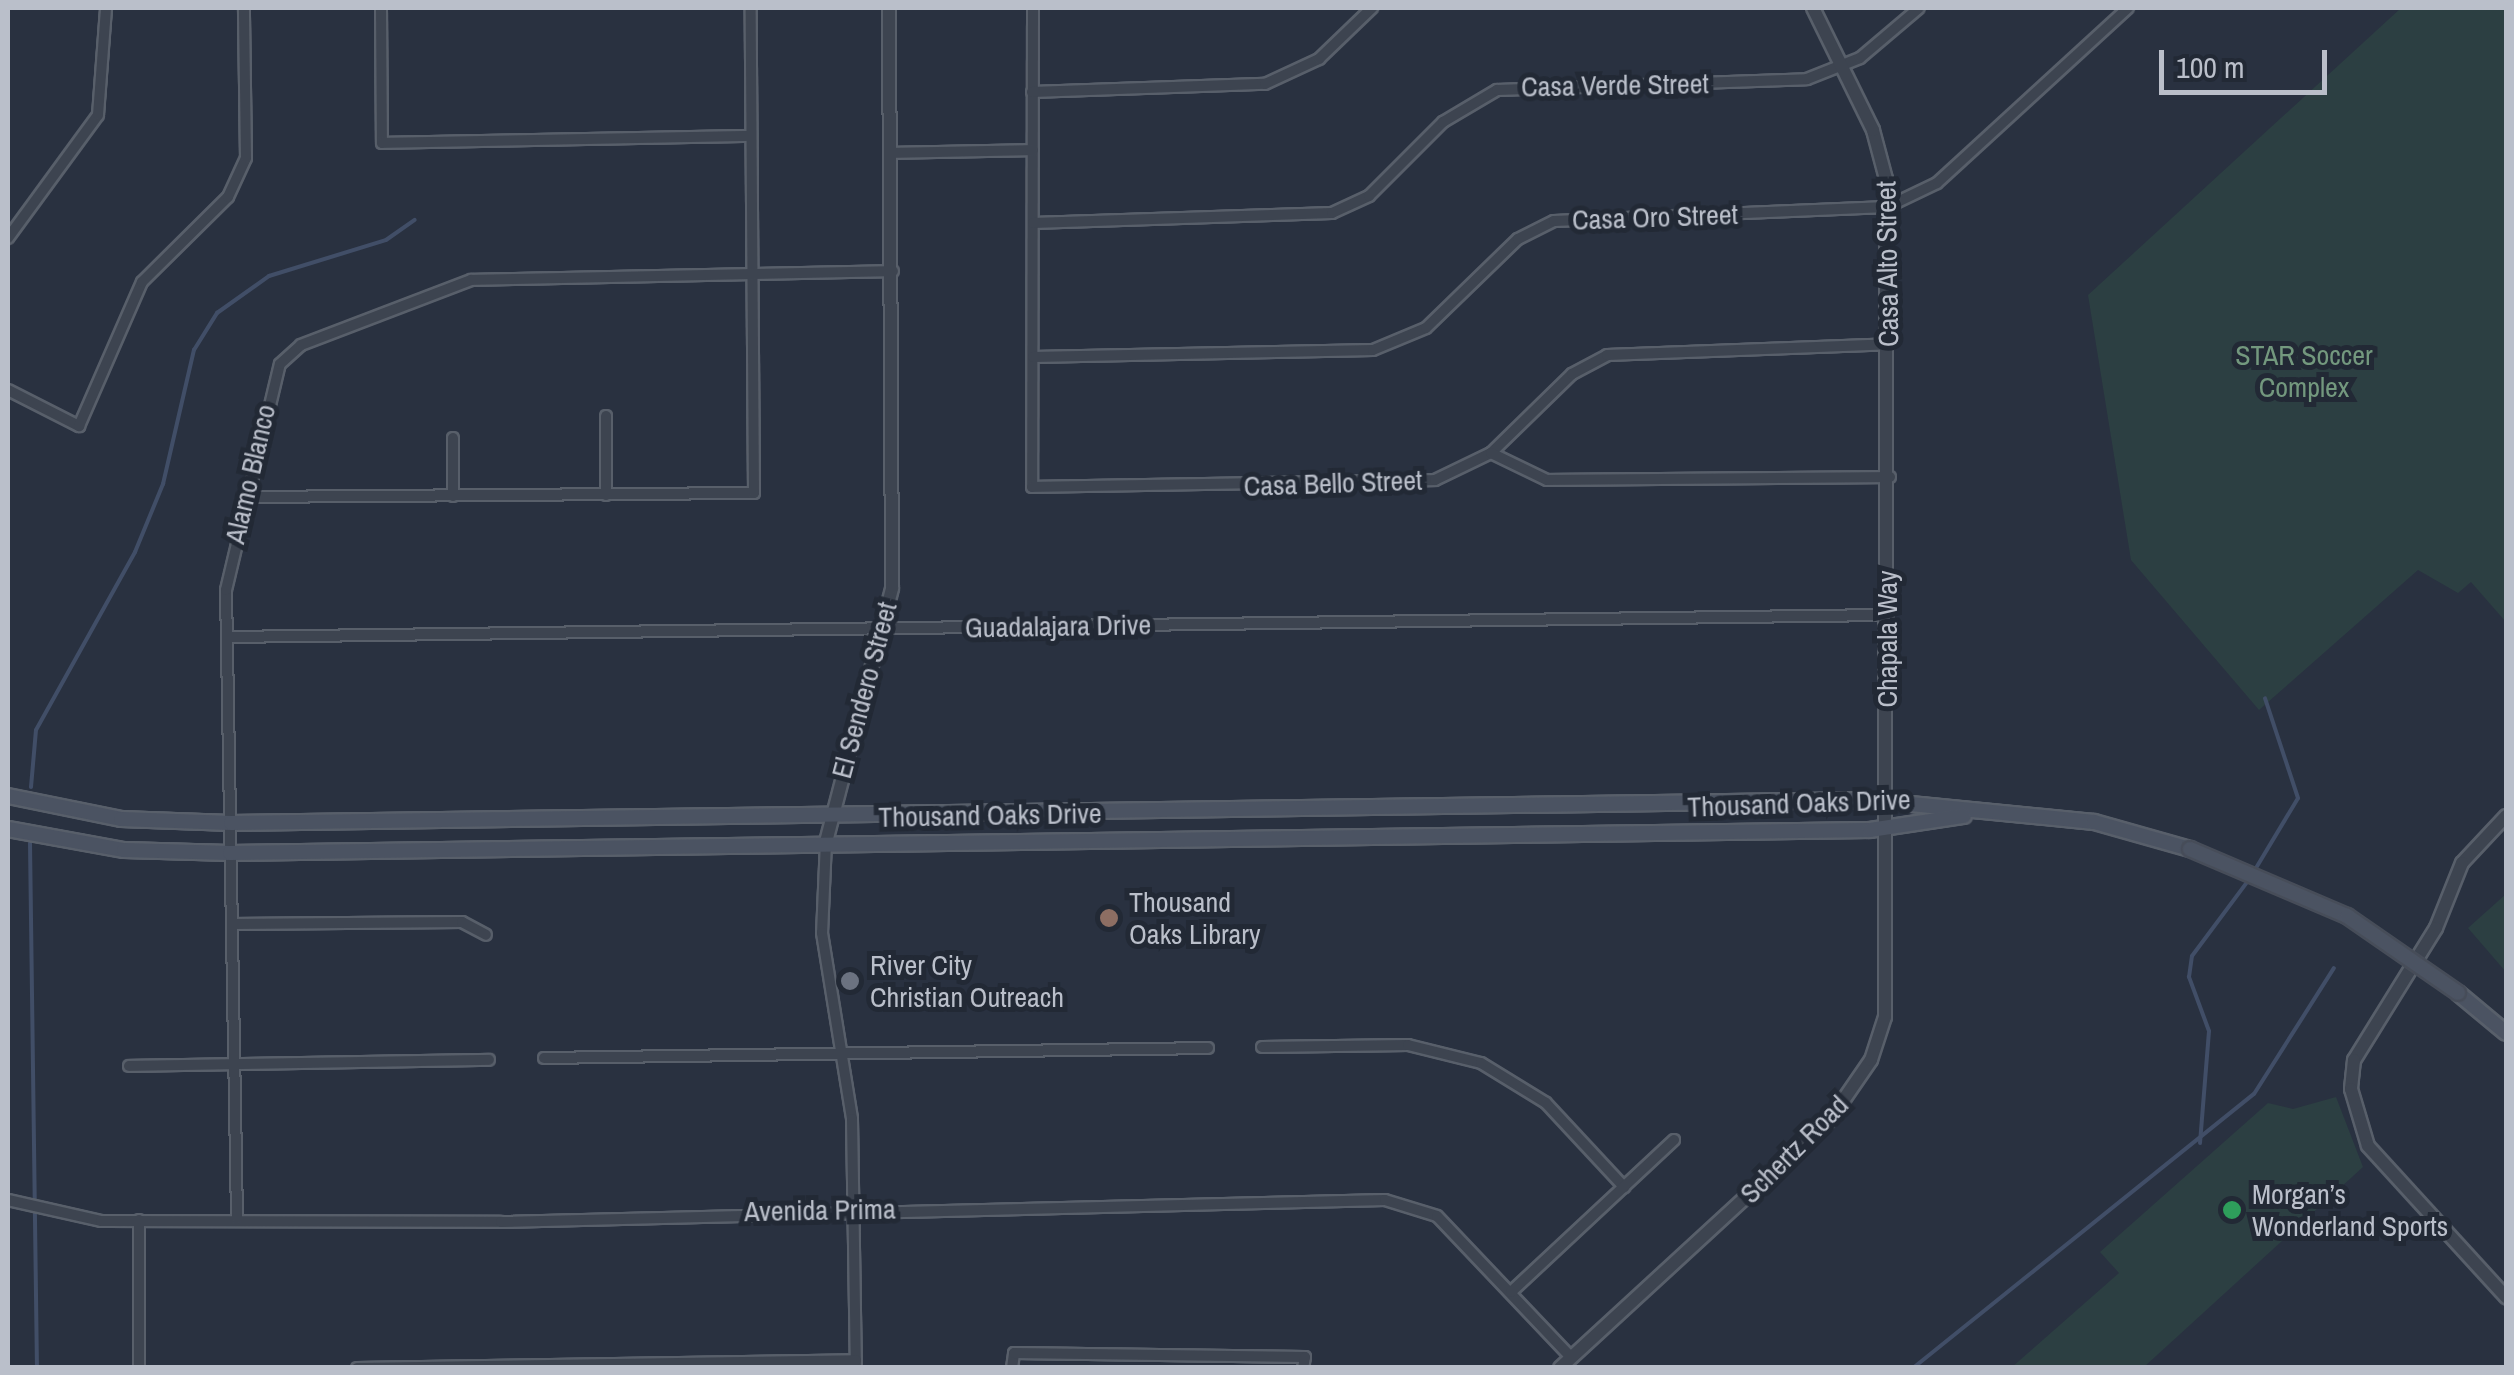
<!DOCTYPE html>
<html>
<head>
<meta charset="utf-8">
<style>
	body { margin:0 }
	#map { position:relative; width:2514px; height:1375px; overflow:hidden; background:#293140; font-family:"Archivo Narrow",sans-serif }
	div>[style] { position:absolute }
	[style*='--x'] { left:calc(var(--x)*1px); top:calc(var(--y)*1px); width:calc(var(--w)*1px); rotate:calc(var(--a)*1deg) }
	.green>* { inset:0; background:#2c3f42 }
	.stream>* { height:4px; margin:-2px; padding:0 2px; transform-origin:2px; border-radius:2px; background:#414e67 }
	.roads { filter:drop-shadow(2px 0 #585f6a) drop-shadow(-2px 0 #585f6a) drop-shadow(0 2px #585f6a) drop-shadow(0 -2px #585f6a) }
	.minor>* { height:10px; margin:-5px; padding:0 5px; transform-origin:5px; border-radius:5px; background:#3d4450 }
	.tertiary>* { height:12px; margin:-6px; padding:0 6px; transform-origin:6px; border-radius:6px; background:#3d4450 }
	.secondary>* { height:14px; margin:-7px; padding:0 7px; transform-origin:7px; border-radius:7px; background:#4b5362 }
	.bridges { filter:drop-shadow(2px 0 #474d59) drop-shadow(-2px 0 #474d59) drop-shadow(0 2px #474d59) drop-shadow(0 -2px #474d59) }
	.secondary-bridge>* { height:14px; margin:-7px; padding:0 7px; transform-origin:7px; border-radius:7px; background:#4b5362 }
	.dots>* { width:28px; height:28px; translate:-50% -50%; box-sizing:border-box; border:5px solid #222935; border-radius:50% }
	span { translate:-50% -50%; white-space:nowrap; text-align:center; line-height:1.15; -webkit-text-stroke:10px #222935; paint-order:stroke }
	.street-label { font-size:28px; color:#babfca }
	.park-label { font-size:28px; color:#73987e }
	.poi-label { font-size:28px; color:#babfca }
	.left { translate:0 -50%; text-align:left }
	.frame { position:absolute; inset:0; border:10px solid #babfca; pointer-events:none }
	.scale { position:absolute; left:2159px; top:50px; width:168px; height:45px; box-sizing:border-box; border:5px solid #babfca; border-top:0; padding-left:12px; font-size:30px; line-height:35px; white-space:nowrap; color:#babfca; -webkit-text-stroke:8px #222935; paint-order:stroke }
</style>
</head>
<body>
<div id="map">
	<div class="green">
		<div style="clip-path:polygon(2401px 8px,2506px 8px,2506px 622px,2471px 582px,2458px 593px,2418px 570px,2259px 710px,2131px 560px,2088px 295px)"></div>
		<div style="clip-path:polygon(2506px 894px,2506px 972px,2468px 928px)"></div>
		<div style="clip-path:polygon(2336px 1097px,2363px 1167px,2144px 1367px,2012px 1367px,2119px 1273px,2100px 1252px,2268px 1103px,2293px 1109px)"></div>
	</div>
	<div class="stream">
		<div style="--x:31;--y:787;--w:57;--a:-85"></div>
		<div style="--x:36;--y:730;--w:204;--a:-60.9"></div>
		<div style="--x:135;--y:552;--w:74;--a:-67.6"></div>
		<div style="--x:163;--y:484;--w:138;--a:-77"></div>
		<div style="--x:194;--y:350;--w:44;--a:-58.1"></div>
		<div style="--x:217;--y:313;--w:64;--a:-35.4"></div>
		<div style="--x:269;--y:276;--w:122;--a:-17.1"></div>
		<div style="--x:386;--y:240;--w:35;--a:-35"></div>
		<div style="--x:30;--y:843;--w:525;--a:89.24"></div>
		<div style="--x:2253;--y:873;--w:87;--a:-59"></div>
		<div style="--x:2298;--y:798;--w:105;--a:-108.3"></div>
		<div style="--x:2200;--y:1143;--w:112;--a:-85.4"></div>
		<div style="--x:2209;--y:1031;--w:58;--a:-110.3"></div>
		<div style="--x:2189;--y:977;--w:21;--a:-82"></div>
		<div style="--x:2192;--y:956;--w:94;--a:-53.3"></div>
		<div style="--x:1913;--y:1368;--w:437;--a:-38.8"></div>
		<div style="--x:2254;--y:1094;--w:149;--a:-57.6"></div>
	</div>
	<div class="roads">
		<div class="minor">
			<div style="--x:381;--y:8;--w:135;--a:89.6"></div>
			<div style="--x:382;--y:143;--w:369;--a:-1.1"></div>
			<div style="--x:1033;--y:8;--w:479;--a:90.1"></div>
			<div style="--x:1032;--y:487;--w:403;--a:-1"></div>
			<div style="--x:1435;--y:480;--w:62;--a:-25.7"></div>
			<div style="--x:1491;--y:453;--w:113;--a:-44.3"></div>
			<div style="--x:1572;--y:374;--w:40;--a:-28"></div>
			<div style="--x:1607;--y:355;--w:282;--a:-2.2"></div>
			<div style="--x:1032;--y:92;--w:233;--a:-2"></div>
			<div style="--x:1265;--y:84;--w:60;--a:-24.8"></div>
			<div style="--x:1319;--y:59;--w:74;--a:-43.9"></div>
			<div style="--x:891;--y:153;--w:142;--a:-1.2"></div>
			<div style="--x:1033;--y:223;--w:299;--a:-1.9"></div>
			<div style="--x:1332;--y:213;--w:41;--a:-24.7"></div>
			<div style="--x:1369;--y:196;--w:105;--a:-45"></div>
			<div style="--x:1443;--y:122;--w:63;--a:-30.7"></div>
			<div style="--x:1497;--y:90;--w:310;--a:-2"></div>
			<div style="--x:1807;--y:79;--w:57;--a:-21.6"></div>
			<div style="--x:1860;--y:58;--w:77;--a:-40.3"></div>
			<div style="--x:8;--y:238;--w:152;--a:-53.8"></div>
			<div style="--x:98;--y:115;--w:107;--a:-85.7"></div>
			<div style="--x:1033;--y:357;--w:340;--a:-1.2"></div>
			<div style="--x:1373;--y:350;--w:57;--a:-22.5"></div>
			<div style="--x:1426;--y:328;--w:128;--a:-44.1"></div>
			<div style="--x:1518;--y:239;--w:40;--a:-26.6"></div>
			<div style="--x:1554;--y:221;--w:333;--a:-2.4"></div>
			<div style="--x:1887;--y:207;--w:55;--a:-25.6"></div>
			<div style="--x:1937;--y:183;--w:259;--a:-42.5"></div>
			<div style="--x:8;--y:390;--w:80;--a:26.9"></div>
			<div style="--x:79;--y:426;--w:157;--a:-66.4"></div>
			<div style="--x:142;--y:282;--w:121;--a:-44.7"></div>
			<div style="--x:228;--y:197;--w:43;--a:-65.2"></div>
			<div style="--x:246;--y:158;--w:150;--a:-90.8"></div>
			<div style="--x:606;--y:416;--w:79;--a:90"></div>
			<div style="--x:1491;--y:453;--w:62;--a:25.7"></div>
			<div style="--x:1547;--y:480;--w:343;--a:-0.5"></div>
			<div style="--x:453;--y:496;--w:58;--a:-90"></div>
			<div style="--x:245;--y:497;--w:509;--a:-0.45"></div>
			<div style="--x:754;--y:493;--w:485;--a:-90.4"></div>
			<div style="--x:227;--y:637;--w:1661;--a:-0.76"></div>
			<div style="--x:826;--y:842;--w:91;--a:92.5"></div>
			<div style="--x:822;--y:933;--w:188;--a:80.8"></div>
			<div style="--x:852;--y:1119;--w:249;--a:89.1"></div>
			<div style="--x:232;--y:924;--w:230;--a:-0.5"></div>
			<div style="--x:462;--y:922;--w:27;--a:28"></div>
			<div style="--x:1262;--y:1047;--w:146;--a:-0.8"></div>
			<div style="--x:1408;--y:1045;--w:75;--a:13.9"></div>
			<div style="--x:1481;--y:1063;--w:76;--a:31.6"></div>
			<div style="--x:1546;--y:1103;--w:115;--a:47.1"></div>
			<div style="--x:544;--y:1058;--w:664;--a:-0.86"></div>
			<div style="--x:129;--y:1066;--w:360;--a:-1"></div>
			<div style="--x:8;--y:1200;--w:95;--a:12.7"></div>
			<div style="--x:101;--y:1221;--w:400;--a:0.1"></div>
			<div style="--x:501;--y:1222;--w:884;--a:-1.43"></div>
			<div style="--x:1385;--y:1200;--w:54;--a:17.1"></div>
			<div style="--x:1437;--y:1216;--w:195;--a:46.5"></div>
			<div style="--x:237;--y:1219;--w:629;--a:-91"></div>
			<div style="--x:226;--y:590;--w:232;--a:-76.6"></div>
			<div style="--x:280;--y:364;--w:28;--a:-42"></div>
			<div style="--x:301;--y:345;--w:182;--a:-20.9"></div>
			<div style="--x:471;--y:280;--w:422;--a:-1.2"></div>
			<div style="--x:139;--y:1220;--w:148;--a:90"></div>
			<div style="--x:1511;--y:1292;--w:223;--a:-43"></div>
			<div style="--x:357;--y:1368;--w:499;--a:-0.9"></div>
			<div style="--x:1012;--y:1368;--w:15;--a:-82"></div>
			<div style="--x:1014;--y:1353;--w:291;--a:0.8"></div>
			<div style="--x:1305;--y:1357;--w:11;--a:100"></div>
		</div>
		<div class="tertiary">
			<div style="--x:2506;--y:816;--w:64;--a:133.1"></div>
			<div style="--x:2462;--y:863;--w:70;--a:111.8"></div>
			<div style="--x:2436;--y:928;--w:155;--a:121.8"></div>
			<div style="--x:2354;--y:1060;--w:29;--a:96"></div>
			<div style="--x:2351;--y:1089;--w:59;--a:73.4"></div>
			<div style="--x:2368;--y:1146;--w:205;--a:47.6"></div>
			<div style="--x:826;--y:842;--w:262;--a:-75.4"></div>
			<div style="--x:892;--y:588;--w:580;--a:-90.3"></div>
			<div style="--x:1560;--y:1368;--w:365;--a:-42.6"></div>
			<div style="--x:1829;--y:1121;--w:74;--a:-55.5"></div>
			<div style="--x:1871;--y:1060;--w:45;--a:-72"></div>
			<div style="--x:1885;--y:1017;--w:838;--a:-89.93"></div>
			<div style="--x:1886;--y:179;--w:51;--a:-104.9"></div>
			<div style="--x:1873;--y:130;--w:136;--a:-116.2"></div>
		</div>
		<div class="secondary">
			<div style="--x:8;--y:796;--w:115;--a:11.5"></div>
			<div style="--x:121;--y:819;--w:110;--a:2.1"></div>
			<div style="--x:231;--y:823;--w:1639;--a:-0.8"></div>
			<div style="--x:1870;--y:800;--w:225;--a:5.6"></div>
			<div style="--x:2094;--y:822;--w:100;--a:15.7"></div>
			<div style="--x:8;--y:829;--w:118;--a:10.3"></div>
			<div style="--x:124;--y:850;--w:106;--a:1.6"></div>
			<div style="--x:230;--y:853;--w:1640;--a:-0.8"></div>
			<div style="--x:1870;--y:830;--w:95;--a:-8.5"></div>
			<div style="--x:2458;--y:993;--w:62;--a:39.8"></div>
		</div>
	</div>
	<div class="bridges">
		<div class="secondary-bridge">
			<div style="--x:2190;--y:849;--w:171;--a:23.1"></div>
			<div style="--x:2347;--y:916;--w:135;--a:34.7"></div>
		</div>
	</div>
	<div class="dots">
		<div style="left:1109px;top:918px;background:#8d6e63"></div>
		<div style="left:850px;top:981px;background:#6b7280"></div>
		<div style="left:2232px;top:1210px;background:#2e9e5b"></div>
	</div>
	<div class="street-label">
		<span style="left:1615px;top:85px;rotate:-1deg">Casa Verde Street</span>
		<span style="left:1655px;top:217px;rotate:-2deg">Casa Oro Street</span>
		<span style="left:1887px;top:264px;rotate:-91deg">Casa Alto Street</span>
		<span style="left:250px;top:474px;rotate:-77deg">Alamo Blanco</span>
		<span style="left:1333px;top:483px;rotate:-2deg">Casa Bello Street</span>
		<span style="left:1058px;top:626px;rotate:-1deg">Guadalajara Drive</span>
		<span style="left:1887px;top:639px;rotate:-90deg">Chapala Way</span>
		<span style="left:864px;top:690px;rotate:-75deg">El Sendero Street</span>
		<span style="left:1799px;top:803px;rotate:-2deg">Thousand Oaks Drive</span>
		<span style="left:990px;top:815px;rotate:-1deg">Thousand Oaks Drive</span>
		<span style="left:1794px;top:1149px;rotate:-45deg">Schertz Road</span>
		<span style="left:820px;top:1210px;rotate:-1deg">Avenida Prima</span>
	</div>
	<div class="park-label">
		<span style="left:2304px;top:371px">STAR Soccer<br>Complex</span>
	</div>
	<div class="poi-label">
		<span class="left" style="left:1129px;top:918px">Thousand<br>Oaks Library</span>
		<span class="left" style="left:870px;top:981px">River City<br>Christian Outreach</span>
		<span class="left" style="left:2252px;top:1210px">Morgan’s<br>Wonderland Sports</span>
	</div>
	<div class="frame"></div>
	<div class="scale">100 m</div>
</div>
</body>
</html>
